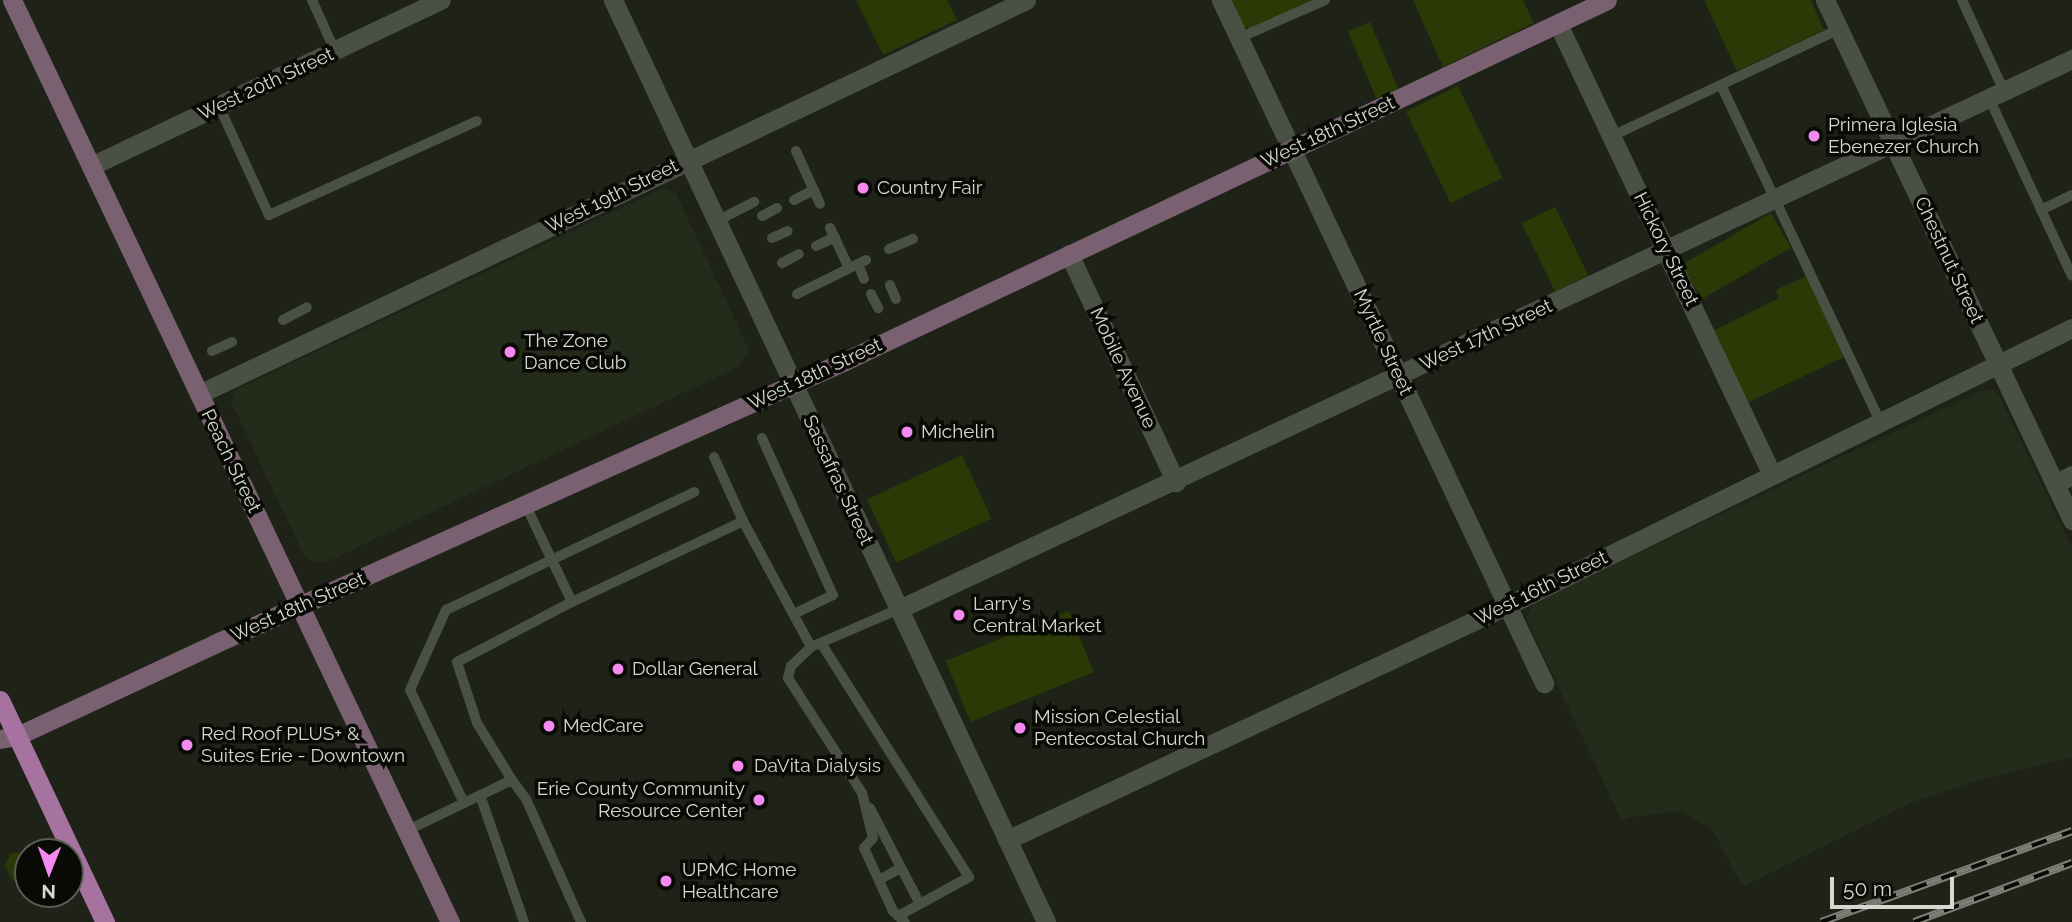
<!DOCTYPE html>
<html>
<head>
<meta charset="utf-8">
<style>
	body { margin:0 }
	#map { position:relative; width:2072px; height:922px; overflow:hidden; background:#1e2217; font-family:Raleway,sans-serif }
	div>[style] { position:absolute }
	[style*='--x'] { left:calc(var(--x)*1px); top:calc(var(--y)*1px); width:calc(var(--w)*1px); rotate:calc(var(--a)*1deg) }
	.built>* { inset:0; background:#252b1b }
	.green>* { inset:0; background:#2a3906; transform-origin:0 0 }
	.service>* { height:10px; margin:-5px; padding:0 5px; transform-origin:5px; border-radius:5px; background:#4b5044 }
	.minor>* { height:19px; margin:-9.5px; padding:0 9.5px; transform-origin:9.5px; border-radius:9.5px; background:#4b5044 }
	.tertiary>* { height:19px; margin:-9.5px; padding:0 9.5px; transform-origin:9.5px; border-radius:9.5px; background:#4b5044 }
	.secondary>* { height:19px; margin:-9.5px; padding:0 9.5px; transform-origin:9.5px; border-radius:9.5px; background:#796172 }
	.primary>* { height:19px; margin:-9.5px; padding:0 9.5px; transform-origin:9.5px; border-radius:9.5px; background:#a672a0 }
	.rail>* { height:8px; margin-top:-4px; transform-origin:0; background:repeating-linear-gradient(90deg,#090a06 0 16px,#7c7f76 0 32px); box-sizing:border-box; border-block:2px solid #7c7f76 }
	.dots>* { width:19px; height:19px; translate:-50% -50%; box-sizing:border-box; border:4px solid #090a06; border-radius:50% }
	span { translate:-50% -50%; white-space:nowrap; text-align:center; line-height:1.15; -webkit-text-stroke:7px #090a06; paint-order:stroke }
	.street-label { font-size:19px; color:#d5d8d1 }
	.poi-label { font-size:19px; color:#d5d8d1 }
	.left { translate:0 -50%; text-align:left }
	.right { translate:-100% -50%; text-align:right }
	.north { position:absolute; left:14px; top:838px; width:70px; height:70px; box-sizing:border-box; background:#090a06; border:2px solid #5b5c57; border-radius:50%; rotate:181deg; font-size:19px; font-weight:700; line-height:28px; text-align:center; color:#d5d8d1 }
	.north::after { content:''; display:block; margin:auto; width:24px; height:32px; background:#f489ef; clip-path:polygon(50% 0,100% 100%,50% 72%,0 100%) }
	.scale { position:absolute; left:1830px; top:877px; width:124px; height:32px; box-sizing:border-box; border:4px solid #d5d8d1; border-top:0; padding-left:9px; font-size:21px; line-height:24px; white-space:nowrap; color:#d5d8d1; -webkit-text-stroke:5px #090a06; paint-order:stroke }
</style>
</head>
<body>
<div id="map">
	<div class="built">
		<div style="clip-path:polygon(664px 188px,676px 193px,749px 350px,738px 367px,333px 559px,323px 563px,306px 559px,231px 402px,235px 390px)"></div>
		<div style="clip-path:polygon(1992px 389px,1999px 396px,2072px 548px,2072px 757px,1983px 779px,1910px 803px,1743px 887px,1712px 829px,1680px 811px,1631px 817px,1622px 821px,1526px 618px,1533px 603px,1983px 390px)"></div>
	</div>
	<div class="green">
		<div style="clip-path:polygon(856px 0,947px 0,957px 20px,883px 55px)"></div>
		<div style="clip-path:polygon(1231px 0,1313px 0,1249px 29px,1244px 27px)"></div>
		<div style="clip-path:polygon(1413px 0,1523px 0,1534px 23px,1443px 67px)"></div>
		<div style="clip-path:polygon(1704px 0,1811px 0,1824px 30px,1737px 71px)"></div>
		<div style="left:1370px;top:22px;width:73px;height:24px;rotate:67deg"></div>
		<div style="left:1458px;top:86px;width:102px;height:58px;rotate:64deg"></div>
		<div style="left:1555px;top:207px;width:76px;height:37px;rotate:64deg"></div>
		<div style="left:1771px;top:213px;width:40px;height:103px;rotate:60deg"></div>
		<div style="clip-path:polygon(1806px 276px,1844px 357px,1747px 403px,1713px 331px,1779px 298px,1776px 290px)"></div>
		<div style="left:962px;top:455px;width:70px;height:105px;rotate:65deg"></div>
		<div style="left:1069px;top:611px;width:66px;height:133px;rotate:68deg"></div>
		<div style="clip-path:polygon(16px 852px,24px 855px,28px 864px,28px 880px,22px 884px,12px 880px,5px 865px,10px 854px)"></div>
	</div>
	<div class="service">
		<div style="--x:312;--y:0;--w:56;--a:65.7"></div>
		<div style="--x:1962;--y:0;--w:100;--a:65.2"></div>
		<div style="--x:1239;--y:38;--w:94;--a:-23.8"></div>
		<div style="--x:1721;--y:85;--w:373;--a:64.7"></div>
		<div style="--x:1989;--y:98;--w:196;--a:65"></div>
		<div style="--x:219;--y:106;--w:120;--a:65.4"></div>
		<div style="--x:269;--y:215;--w:228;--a:-24.3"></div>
		<div style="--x:1612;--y:136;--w:251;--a:-25.2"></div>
		<div style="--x:796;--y:151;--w:58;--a:65.6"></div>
		<div style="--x:794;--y:200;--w:22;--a:-27"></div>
		<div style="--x:2041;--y:210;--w:34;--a:-26"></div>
		<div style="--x:762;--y:216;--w:17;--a:-28"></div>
		<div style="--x:717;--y:221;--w:42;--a:-27.2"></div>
		<div style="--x:830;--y:228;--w:44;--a:64.6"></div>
		<div style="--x:772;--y:238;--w:17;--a:-24"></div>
		<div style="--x:816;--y:246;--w:21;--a:-25"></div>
		<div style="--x:889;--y:249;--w:26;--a:-23"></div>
		<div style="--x:782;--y:263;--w:19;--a:-28"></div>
		<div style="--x:858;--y:264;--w:16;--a:68"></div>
		<div style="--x:890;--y:285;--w:15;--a:67"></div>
		<div style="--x:797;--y:294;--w:77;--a:-26.2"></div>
		<div style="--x:871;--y:294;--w:16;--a:63"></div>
		<div style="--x:283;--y:320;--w:27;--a:-28"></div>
		<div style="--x:212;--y:351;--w:22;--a:-24"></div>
		<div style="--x:762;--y:438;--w:172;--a:65.7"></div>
		<div style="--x:833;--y:595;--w:43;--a:154"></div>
		<div style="--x:714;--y:457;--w:70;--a:65.6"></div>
		<div style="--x:572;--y:602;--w:189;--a:-25.3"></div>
		<div style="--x:743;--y:521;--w:143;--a:61.6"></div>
		<div style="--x:811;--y:647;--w:96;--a:-23.4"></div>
		<div style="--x:821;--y:643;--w:277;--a:57.7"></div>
		<div style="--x:969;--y:877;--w:81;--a:151.2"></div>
		<div style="--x:811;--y:647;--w:28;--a:136"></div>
		<div style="--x:791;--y:666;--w:12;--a:104"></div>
		<div style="--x:788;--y:678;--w:137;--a:57.2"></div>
		<div style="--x:862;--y:793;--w:46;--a:76.3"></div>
		<div style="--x:873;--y:838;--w:13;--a:132"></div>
		<div style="--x:864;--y:848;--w:69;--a:65.3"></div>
		<div style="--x:893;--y:911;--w:16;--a:43"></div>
		<div style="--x:512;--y:780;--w:24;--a:54"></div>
		<div style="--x:526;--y:799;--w:135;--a:65.9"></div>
		<div style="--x:480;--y:795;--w:134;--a:70.9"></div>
		<div style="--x:464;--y:803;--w:125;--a:-115.5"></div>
		<div style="--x:410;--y:690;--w:88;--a:-65.8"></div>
		<div style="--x:446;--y:610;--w:275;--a:-25.4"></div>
		<div style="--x:870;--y:808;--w:108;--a:62.5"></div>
		<div style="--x:408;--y:830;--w:115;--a:-25.7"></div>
		<div style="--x:512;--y:780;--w:67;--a:-121.6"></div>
		<div style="--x:477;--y:723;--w:64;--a:-108.2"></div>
		<div style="--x:457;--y:662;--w:130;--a:-27.6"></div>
		<div style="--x:572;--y:602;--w:106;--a:-115.6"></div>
		<div style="--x:879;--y:880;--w:25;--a:-29"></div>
	</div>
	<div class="minor">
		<div style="--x:1221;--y:0;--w:756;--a:64.69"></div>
		<div style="--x:1825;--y:0;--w:576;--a:64.59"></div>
		<div style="--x:1558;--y:24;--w:499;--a:64.6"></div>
		<div style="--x:91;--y:166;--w:387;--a:-25.4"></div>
		<div style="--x:1069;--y:254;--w:252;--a:64.9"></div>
		<div style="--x:199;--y:394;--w:916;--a:-25.47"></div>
		<div style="--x:2055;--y:484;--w:19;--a:-28"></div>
		<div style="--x:899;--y:609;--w:1296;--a:-25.12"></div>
		<div style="--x:1007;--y:840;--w:553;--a:-25.13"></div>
		<div style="--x:1508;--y:605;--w:628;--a:-26.16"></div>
	</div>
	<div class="tertiary">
		<div style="--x:613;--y:0;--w:1019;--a:64.84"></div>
	</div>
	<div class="secondary">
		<div style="--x:12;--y:0;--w:1021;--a:64.59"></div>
		<div style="--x:0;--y:739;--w:17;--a:-10"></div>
		<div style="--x:17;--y:736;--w:217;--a:-25"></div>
		<div style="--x:214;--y:644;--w:692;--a:-24.16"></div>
		<div style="--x:845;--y:361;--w:843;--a:-25.35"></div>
	</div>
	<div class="primary">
		<div style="--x:0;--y:700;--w:246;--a:64.7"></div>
	</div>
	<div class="rail">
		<div style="--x:1821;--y:922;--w:267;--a:-19.9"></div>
		<div style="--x:1914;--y:922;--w:169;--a:-20.5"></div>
	</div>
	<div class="dots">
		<div style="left:1814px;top:136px;background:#f489ef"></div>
		<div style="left:863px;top:188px;background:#f489ef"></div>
		<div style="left:510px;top:352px;background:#f489ef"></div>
		<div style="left:907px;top:432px;background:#f489ef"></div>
		<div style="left:959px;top:615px;background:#f489ef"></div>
		<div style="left:618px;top:669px;background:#f489ef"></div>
		<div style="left:549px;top:726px;background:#f489ef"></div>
		<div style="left:1020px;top:728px;background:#f489ef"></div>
		<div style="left:187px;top:745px;background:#f489ef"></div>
		<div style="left:738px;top:766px;background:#f489ef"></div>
		<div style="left:759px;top:800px;background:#f489ef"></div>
		<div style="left:666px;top:881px;background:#f489ef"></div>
	</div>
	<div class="street-label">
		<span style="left:266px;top:84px;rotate:-25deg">West 20th Street</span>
		<span style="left:1328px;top:132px;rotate:-25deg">West 18th Street</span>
		<span style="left:612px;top:196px;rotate:-26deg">West 19th Street</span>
		<span style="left:1666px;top:249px;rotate:64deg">Hickory Street</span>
		<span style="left:1949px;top:260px;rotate:65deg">Chestnut Street</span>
		<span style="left:1486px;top:335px;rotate:-25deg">West 17th Street</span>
		<span style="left:1383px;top:342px;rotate:65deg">Myrtle Street</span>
		<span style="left:1123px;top:368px;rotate:65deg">Mobile Avenue</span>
		<span style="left:815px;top:374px;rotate:-25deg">West 18th Street</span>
		<span style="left:231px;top:461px;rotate:64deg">Peach Street</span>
		<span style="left:838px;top:480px;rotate:65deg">Sassafras Street</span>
		<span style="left:1541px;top:588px;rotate:-26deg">West 16th Street</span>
		<span style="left:298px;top:607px;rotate:-24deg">West 18th Street</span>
	</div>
	<div class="poi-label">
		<span class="left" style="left:1828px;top:136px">Primera Iglesia<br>Ebenezer Church</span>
		<span class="left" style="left:877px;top:188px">Country Fair</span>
		<span class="left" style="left:524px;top:352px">The Zone<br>Dance Club</span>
		<span class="left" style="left:921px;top:432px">Michelin</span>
		<span class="left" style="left:973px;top:615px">Larry's<br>Central Market</span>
		<span class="left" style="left:632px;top:669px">Dollar General</span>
		<span class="left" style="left:1034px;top:728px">Mission Celestial<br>Pentecostal Church</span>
		<span class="left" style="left:563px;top:726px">MedCare</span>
		<span class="left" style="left:201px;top:745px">Red Roof PLUS+ &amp;<br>Suites Erie - Downtown</span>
		<span class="left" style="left:754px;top:766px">DaVita Dialysis</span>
		<span class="right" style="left:745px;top:800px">Erie County Community<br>Resource Center</span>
		<span class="left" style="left:682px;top:881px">UPMC Home<br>Healthcare</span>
	</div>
	<div class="north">N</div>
	<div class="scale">50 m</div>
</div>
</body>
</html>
